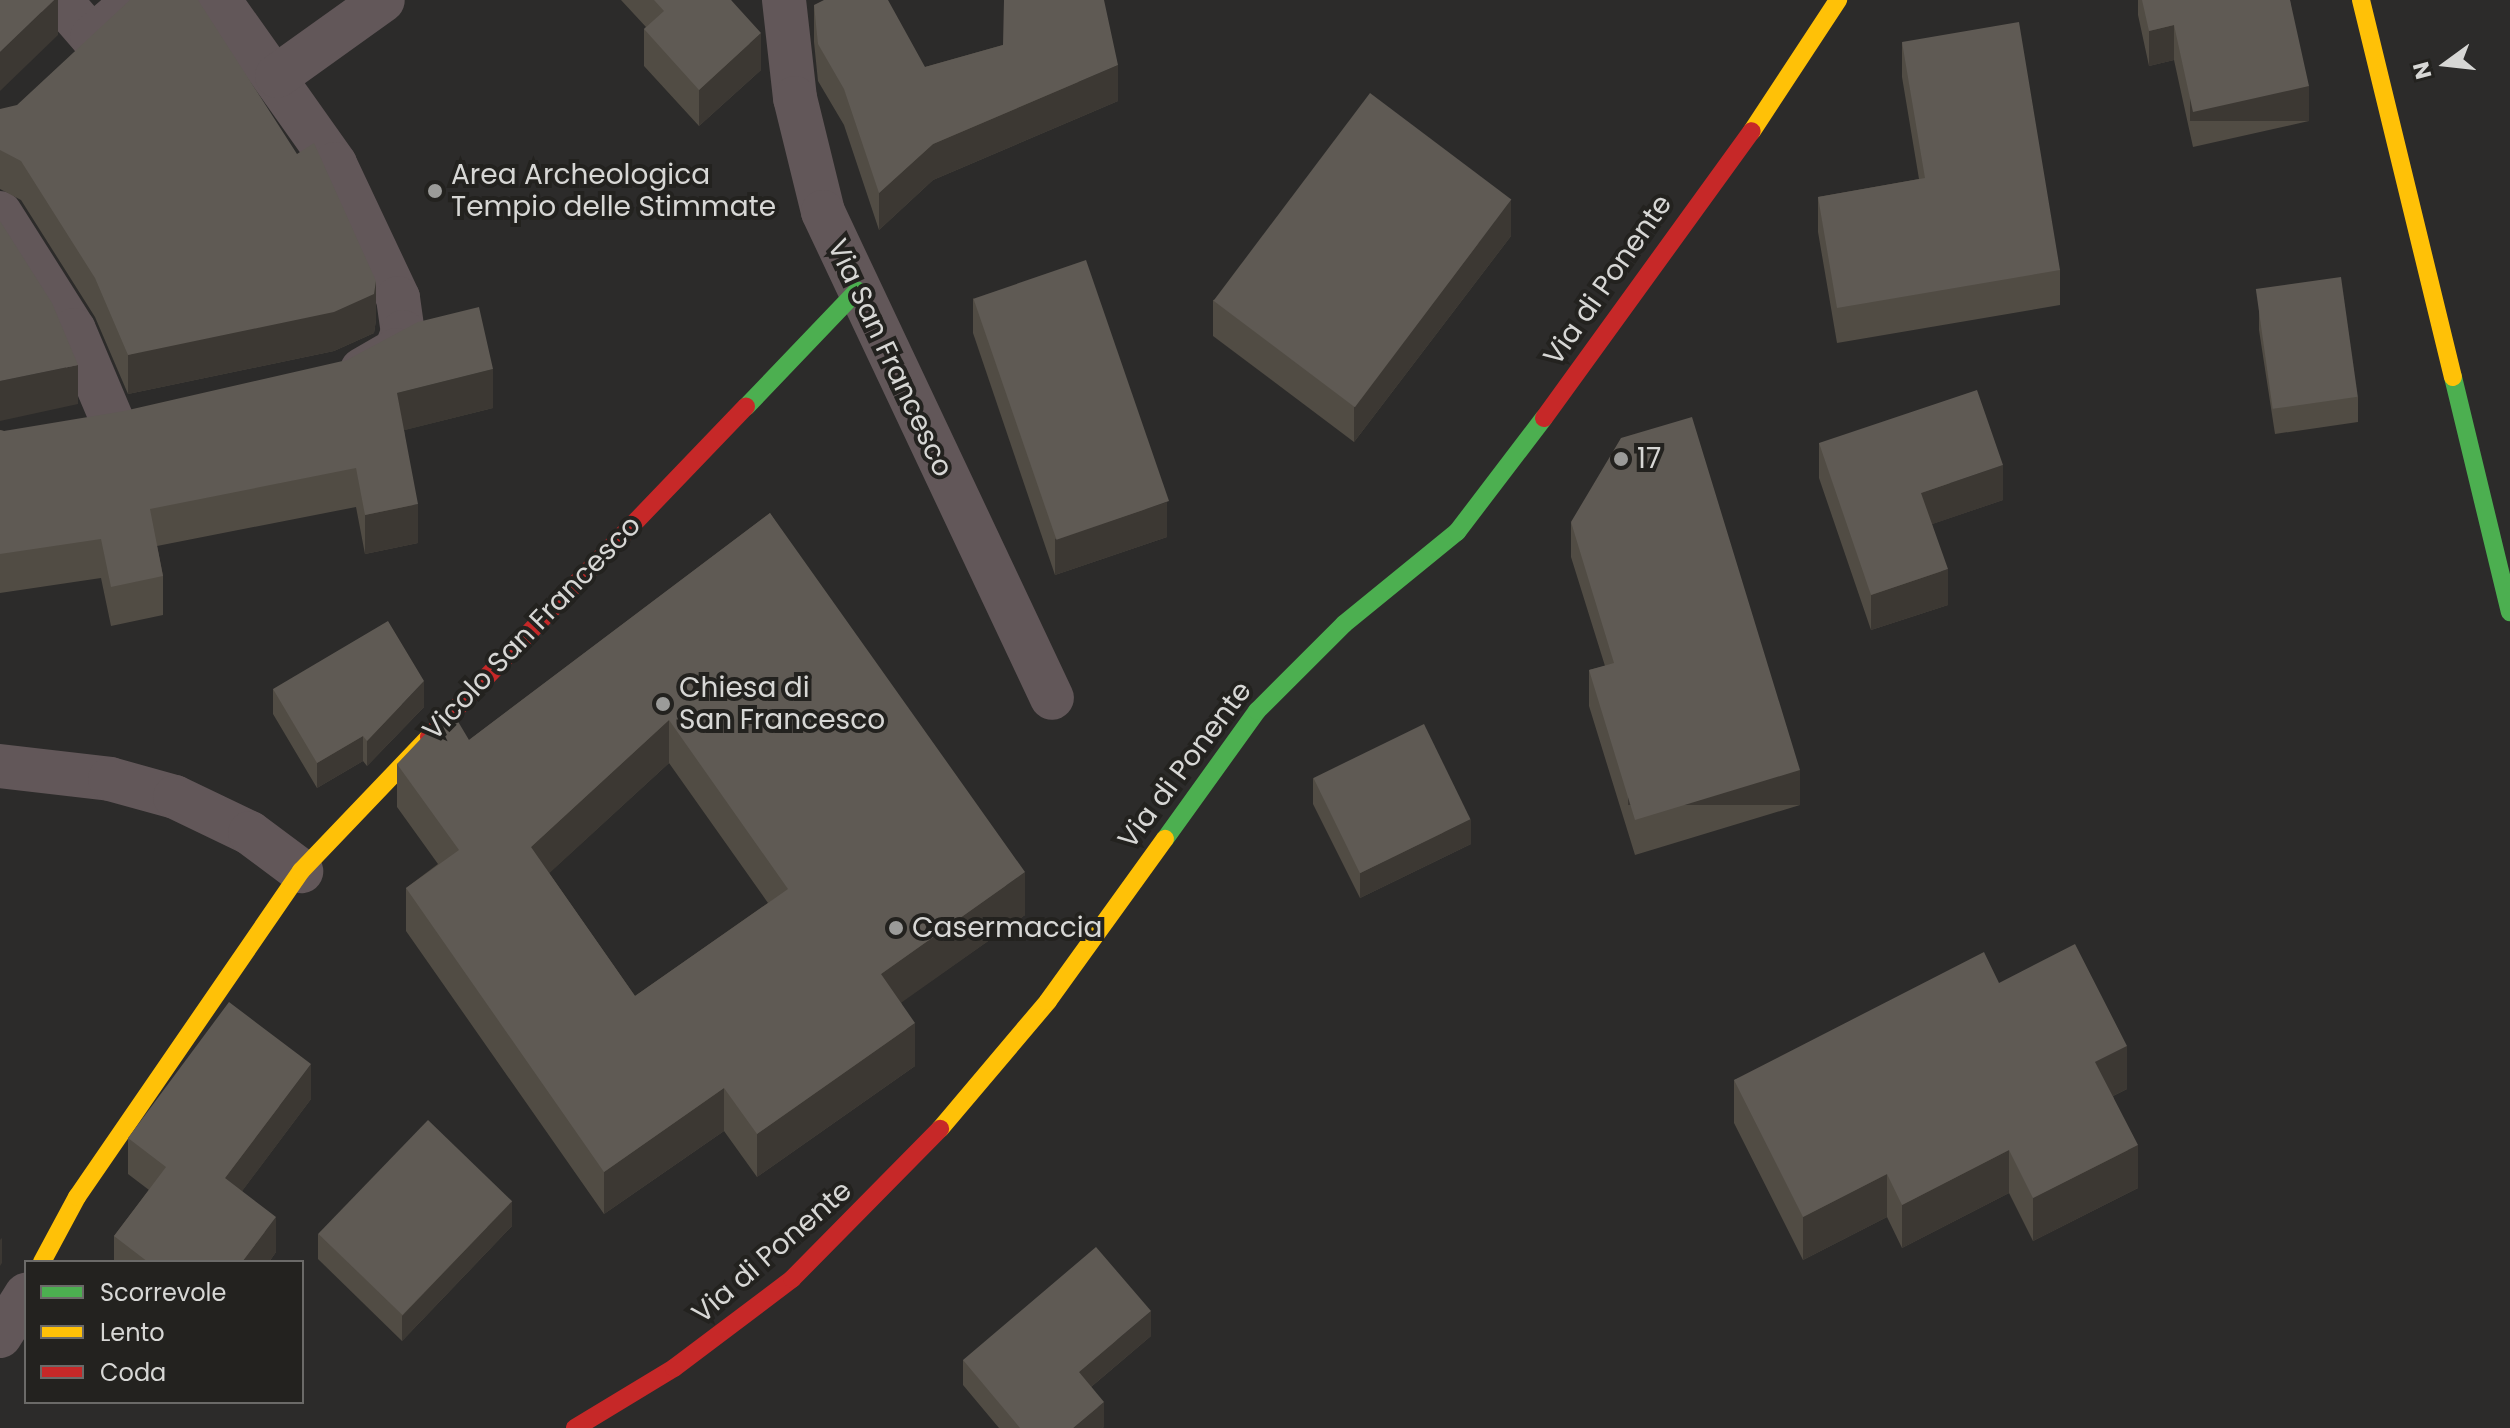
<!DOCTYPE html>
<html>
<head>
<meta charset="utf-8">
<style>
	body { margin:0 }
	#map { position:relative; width:2510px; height:1428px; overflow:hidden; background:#2c2b2a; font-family:Poppins,sans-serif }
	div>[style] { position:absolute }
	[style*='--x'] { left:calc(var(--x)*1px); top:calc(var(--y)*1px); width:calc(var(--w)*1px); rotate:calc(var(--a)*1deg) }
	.street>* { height:44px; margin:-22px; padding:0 22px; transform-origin:22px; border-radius:22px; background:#625759 }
	.fast>* { height:18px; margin:-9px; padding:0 9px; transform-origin:9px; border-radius:9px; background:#4caf50 }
	.slow>* { height:18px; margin:-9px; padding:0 9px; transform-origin:9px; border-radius:9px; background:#ffc107 }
	.jam>* { height:18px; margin:-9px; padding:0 9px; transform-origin:9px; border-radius:9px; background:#c62828 }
	.wall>* { inset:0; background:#514c44 }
	.shaded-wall>* { inset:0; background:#3c3833; transform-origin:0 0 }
	.building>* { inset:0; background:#5f5a54; transform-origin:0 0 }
	.dots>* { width:22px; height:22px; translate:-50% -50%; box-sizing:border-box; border:4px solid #23221f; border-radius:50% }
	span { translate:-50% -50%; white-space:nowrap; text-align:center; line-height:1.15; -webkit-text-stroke:8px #23221f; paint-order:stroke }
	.poi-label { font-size:28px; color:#d7d7d5 }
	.left { translate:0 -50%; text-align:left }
	.street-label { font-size:28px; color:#d7d7d5 }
	.legend { position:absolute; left:24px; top:1260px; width:280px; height:144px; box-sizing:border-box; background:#23221f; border:2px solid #6b6a68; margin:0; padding:10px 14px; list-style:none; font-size:24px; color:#d7d7d5 }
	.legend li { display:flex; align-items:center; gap:16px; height:40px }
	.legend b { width:40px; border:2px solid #6b6a68 }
	.north { position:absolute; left:2406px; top:24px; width:80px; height:80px; -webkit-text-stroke:6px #23221f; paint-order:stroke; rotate:255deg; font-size:22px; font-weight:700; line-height:32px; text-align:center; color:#d7d7d5 }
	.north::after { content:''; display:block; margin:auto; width:28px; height:36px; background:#d7d7d5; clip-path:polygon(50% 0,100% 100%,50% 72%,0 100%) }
</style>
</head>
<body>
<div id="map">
	<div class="street">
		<div style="--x:60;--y:0;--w:49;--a:49.1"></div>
		<div style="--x:92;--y:37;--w:57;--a:-40.7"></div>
		<div style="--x:219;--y:0;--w:201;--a:54.7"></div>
		<div style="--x:335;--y:164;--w:148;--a:64.8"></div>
		<div style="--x:398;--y:298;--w:34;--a:82"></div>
		<div style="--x:403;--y:332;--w:19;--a:111"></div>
		<div style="--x:396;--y:350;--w:39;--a:150"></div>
		<div style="--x:784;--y:0;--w:99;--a:83.6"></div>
		<div style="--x:795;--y:98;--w:117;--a:76.2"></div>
		<div style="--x:823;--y:212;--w:537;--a:64.77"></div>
		<div style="--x:277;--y:76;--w:130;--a:-35.6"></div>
		<div style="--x:0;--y:213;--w:138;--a:57.7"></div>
		<div style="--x:74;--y:330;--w:105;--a:67.1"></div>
		<div style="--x:0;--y:766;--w:111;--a:6.7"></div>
		<div style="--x:110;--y:779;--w:67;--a:15.5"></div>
		<div style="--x:175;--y:797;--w:83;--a:25.6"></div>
		<div style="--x:250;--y:833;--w:64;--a:36.7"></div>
		<div style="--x:0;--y:1336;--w:49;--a:-57.6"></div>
	</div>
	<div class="fast">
		<div style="--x:2453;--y:377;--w:242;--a:76.4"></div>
		<div style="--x:746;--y:407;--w:161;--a:-46.3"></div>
		<div style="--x:1165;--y:839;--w:158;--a:-54.3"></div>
		<div style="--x:1257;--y:711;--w:123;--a:-45"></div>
		<div style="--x:1344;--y:624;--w:146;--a:-39.2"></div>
		<div style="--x:1457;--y:532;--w:143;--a:-52.7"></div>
	</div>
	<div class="slow">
		<div style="--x:2361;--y:0;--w:388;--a:76.3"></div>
		<div style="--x:1752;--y:131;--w:157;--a:-56.7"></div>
		<div style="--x:940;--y:1129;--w:167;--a:-49.8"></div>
		<div style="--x:1048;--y:1001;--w:200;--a:-54.2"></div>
		<div style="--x:42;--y:1262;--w:74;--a:-61.7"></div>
		<div style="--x:77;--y:1197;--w:396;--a:-55.5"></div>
		<div style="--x:301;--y:871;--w:185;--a:-46.3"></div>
	</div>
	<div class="jam">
		<div style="--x:1544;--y:418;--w:354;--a:-54.1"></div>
		<div style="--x:429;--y:737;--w:458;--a:-46.2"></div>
		<div style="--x:575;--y:1428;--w:116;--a:-31.2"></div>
		<div style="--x:674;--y:1368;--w:148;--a:-37"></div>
		<div style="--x:792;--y:1279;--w:211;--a:-45.4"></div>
	</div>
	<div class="wall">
		<div style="clip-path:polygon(621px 0,731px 0,761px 70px,699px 126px,644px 66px,644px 29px,646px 27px)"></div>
		<div style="clip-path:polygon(2138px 0,2290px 0,2309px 121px,2193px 147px,2174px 60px,2149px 66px,2138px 15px)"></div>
		<div style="clip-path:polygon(814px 5px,925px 67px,1003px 45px,1118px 101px,933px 180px,879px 230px,844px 125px,818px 81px,814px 42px)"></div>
		<div style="clip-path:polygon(1902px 42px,2060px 270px,2060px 305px,1837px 343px,1818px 232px,1818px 197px,1919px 179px,1902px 77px)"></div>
		<div style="clip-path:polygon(0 109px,376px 320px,374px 333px,334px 351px,128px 394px,95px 317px,21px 200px,0 189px)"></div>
		<div style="clip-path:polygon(1511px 236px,1354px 442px,1213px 336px,1213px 300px)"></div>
		<div style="clip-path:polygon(973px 298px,1167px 537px,1055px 575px,973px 333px)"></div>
		<div style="clip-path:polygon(2259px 304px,2358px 397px,2358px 422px,2275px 434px,2259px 330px)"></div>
		<div style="clip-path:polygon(493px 408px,404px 430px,418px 543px,365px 554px,356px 507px,157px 546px,163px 576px,163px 615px,111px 626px,101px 578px,0 593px,0 430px,4px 431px)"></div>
		<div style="clip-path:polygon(1819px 443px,2003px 500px,1932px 524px,1948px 605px,1871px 630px,1819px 478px)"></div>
		<div style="clip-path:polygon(evenodd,770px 513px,1025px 915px,901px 1002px,915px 1066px,757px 1177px,724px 1131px,604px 1214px,406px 931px,406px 888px,438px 864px,397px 807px,397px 764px,469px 740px,770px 513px,669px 763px,768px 903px,635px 996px,549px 873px,669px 763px)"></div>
		<div style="clip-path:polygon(1571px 522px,1800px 805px,1635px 855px,1589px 706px,1589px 670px,1605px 666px,1571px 557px)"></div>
		<div style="clip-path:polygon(273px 689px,424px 707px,367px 766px,363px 761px,317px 788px,273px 714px)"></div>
		<div style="clip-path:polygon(1313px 778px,1471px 844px,1360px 898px,1313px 804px)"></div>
		<div style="clip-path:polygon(1999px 983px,2127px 1089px,2113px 1096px,2138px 1188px,2033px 1241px,2009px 1193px,1902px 1248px,1887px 1217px,1803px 1260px,1734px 1123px,1734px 1080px)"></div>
		<div style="clip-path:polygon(311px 1099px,242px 1191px,276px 1252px,269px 1262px,114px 1262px,114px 1236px,149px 1190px,128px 1174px,128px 1138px)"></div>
		<div style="clip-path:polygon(512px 1226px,402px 1341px,318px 1259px,318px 1234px)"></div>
		<div style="clip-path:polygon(1151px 1336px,1091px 1387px,1104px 1427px,1102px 1428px,999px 1428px,963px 1385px,963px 1360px)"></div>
	</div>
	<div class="shaded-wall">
		<div style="clip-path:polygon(54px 0,58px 0,58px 35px,0 91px,0 52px)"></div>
		<div style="clip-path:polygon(2174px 25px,2174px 60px,2149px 66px,2149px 31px)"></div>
		<div style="clip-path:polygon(761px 33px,761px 70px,699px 126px,699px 90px)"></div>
		<div style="clip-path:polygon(1118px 65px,1118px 101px,933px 180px,879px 230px,879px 193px,933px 144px)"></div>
		<div style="left:2309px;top:86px;width:35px;height:119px;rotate:90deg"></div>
		<div style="clip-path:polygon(1511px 200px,1511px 236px,1354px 442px,1354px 407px)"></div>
		<div style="clip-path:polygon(376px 281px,376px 320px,374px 333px,334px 351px,128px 394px,128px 355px)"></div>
		<div style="clip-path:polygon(78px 365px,78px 404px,0 421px,0 381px)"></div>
		<div style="clip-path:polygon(493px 369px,493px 408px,397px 432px,397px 393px)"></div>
		<div style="clip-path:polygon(2003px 465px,2003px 500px,1921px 528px,1921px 493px)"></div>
		<div style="clip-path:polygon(1167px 502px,1167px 537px,1055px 575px,1055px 539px)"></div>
		<div style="clip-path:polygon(418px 504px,418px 543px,365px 554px,365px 515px)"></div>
		<div style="clip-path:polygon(1948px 569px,1948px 605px,1871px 630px,1871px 595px)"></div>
		<div style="clip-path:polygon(424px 681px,424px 707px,367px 766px,367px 741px)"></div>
		<div style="clip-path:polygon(669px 720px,669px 763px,531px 890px,531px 847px)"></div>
		<div style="clip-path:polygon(363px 736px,363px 761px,317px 788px,317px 763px)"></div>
		<div style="left:1800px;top:770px;width:35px;height:172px;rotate:90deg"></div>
		<div style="clip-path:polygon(1471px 819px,1471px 844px,1360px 898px,1360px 873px)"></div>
		<div style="clip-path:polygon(1025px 872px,1025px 915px,881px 1017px,881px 974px)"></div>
		<div style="clip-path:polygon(915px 1023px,915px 1066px,757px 1177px,757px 1134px)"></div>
		<div style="clip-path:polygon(2127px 1046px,2127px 1089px,2095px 1105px,2095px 1062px)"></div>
		<div style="clip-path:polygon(311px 1064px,311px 1099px,225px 1214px,225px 1178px)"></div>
		<div style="clip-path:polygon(724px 1088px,724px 1131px,604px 1214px,604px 1172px)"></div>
		<div style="clip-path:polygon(2138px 1145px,2138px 1188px,2033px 1241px,2033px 1198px)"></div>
		<div style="clip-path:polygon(2009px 1150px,2009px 1193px,1902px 1248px,1902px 1205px)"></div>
		<div style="clip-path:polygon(1887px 1174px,1887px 1217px,1803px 1260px,1803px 1217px)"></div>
		<div style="clip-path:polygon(512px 1201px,512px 1226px,402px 1341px,402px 1316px)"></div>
		<div style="clip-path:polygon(276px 1217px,276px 1252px,269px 1262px,242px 1262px)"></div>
		<div style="clip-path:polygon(2px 1238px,2px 1263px,0 1266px,0 1240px)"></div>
		<div style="clip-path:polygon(1151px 1311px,1151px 1336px,1079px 1397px,1079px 1372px)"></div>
		<div style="clip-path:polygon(1104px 1402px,1104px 1427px,1102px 1428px,1073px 1428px)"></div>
	</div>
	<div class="building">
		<div style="clip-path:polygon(0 0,54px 0,0 52px)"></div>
		<div style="clip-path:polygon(130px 0,198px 0,297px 154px,314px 143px,376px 281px,374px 294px,334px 312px,128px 355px,95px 278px,21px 161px,0 150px,0 109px,17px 105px)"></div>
		<div style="clip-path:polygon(654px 0,731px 0,761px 33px,699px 90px,644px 29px,664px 11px)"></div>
		<div style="clip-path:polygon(824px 0,888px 0,925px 67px,1003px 45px,1004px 0,1104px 0,1118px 65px,933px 144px,879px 193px,844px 89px,818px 44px,814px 5px)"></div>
		<div style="clip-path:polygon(2142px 0,2290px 0,2309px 86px,2193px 112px,2174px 25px,2149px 31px)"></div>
		<div style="clip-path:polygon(2019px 22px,2060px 270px,1837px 308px,1818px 197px,1925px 178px,1902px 42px)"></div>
		<div style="left:1370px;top:93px;width:177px;height:260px;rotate:37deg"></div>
		<div style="clip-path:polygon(0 221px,52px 303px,78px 365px,0 381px)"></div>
		<div style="left:1086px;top:260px;width:255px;height:119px;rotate:71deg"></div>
		<div style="left:2341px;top:277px;width:121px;height:86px;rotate:82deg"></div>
		<div style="clip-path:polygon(479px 307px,493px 369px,397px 393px,418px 504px,365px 515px,356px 468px,150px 509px,163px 576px,111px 587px,101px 539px,0 554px,0 430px,4px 431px,124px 411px,347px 360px,418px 322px)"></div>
		<div style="clip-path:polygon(1977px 390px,2003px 465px,1921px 493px,1948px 569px,1871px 595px,1819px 443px)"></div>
		<div style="clip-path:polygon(1692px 417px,1800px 770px,1635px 820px,1589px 670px,1614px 663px,1571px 522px,1621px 438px)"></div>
		<div style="clip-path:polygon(evenodd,770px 513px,1025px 872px,881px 974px,915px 1023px,757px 1134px,724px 1088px,604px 1172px,406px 888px,459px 850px,397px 764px,450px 708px,469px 740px,770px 513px,669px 720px,788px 889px,635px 996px,531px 847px,669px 720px)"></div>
		<div style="clip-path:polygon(388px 621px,424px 681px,367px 741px,363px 736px,317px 763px,273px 689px)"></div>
		<div style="left:1424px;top:724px;width:106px;height:123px;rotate:64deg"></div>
		<div style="clip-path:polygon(2075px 944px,2127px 1046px,2095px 1062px,2138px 1145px,2033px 1198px,2009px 1150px,1902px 1205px,1887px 1174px,1803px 1217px,1734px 1080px,1984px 952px,1999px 983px)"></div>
		<div style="clip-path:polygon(229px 1002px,311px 1064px,225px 1178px,276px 1217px,242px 1262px,148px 1262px,114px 1236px,166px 1167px,128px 1138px)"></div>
		<div style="left:428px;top:1120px;width:117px;height:158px;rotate:44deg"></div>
		<div style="clip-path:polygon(1096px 1247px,1151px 1311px,1079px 1372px,1104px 1402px,1073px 1428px,1020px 1428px,963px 1360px)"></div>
	</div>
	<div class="dots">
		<div style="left:435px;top:191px;background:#9b9b99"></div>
		<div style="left:1621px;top:459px;background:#9b9b99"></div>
		<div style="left:663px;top:704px;background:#9b9b99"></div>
		<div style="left:896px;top:928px;background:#9b9b99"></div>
	</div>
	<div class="poi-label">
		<span class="left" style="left:451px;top:191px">Area Archeologica<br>Tempio delle Stimmate</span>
		<span class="left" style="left:1637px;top:459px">17</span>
		<span class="left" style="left:679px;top:704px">Chiesa di<br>San Francesco</span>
		<span class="left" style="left:912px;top:928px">Casermaccia</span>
	</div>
	<div class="street-label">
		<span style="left:1608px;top:280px;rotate:-55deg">Via di Ponente</span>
		<span style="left:890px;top:358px;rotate:65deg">Via San Francesco</span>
		<span style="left:532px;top:628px;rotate:-46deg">Vicolo San Francesco</span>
		<span style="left:1185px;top:765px;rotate:-53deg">Via di Ponente</span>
		<span style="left:772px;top:1252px;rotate:-41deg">Via di Ponente</span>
	</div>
	<ul class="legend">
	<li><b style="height:10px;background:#4caf50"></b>Scorrevole</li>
	<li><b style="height:10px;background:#ffc107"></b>Lento</li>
	<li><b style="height:10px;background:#c62828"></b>Coda</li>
	</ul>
	<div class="north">N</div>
</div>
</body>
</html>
